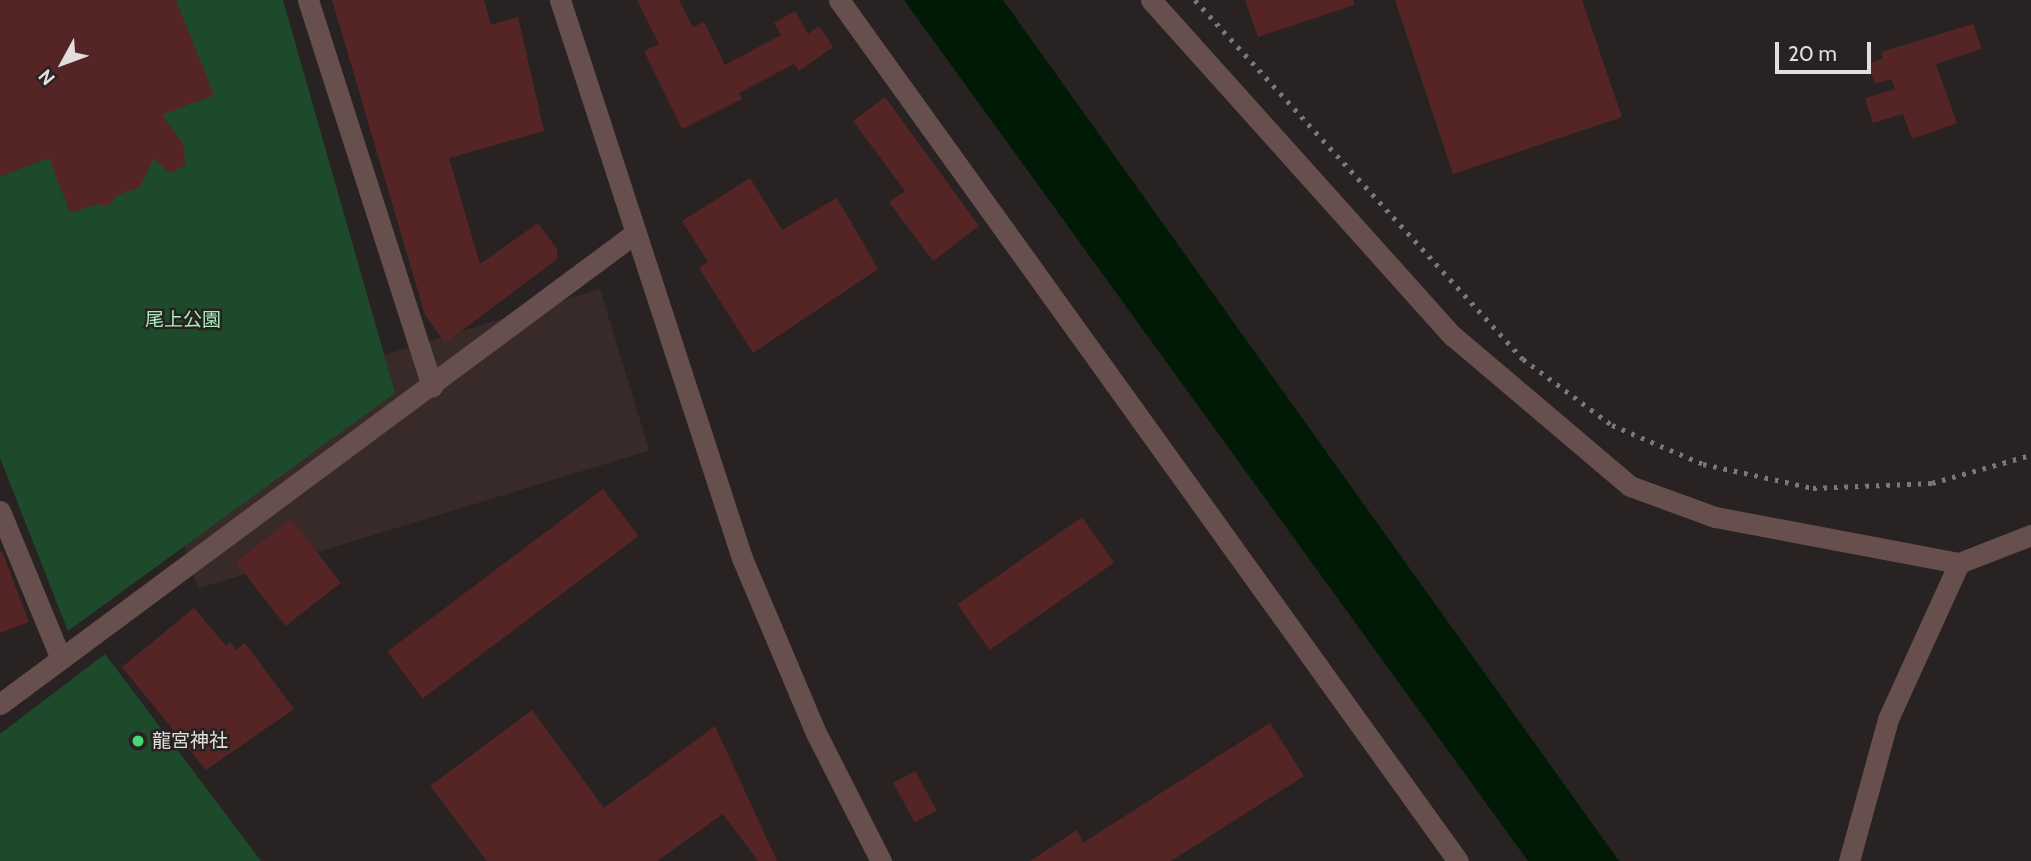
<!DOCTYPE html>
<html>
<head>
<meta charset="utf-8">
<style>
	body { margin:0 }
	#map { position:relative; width:2031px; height:861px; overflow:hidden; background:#282222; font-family:Cabin,"Noto Sans JP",sans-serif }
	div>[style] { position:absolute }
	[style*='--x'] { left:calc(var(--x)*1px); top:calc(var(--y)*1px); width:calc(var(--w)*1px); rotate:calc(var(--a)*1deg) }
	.built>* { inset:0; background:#372a29; transform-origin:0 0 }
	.green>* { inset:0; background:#1e4a2c }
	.water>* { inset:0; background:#001a06 }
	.building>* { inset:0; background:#552526; transform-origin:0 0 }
	.minor>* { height:21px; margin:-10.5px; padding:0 10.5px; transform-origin:10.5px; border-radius:10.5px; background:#674f4e }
	.rail>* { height:5px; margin-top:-2.5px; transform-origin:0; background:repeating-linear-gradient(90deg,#7d7777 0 3.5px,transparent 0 10.5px) }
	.dots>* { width:19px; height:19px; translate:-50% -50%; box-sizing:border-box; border:4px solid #282222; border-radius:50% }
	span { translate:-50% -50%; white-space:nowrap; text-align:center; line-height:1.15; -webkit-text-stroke:5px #282222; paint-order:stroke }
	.park-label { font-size:19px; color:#a7eeb8 }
	.poi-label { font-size:19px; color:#e3dede }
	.left { translate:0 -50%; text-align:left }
	.north { position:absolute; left:28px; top:28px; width:70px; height:70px; -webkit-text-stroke:5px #282222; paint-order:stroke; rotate:229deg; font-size:19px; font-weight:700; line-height:28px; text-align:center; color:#e3dede }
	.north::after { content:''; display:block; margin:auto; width:24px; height:32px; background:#e3dede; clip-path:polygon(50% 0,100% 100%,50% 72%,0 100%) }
	.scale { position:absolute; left:1775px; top:42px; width:96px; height:32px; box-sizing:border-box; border:4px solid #e3dede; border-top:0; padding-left:9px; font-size:21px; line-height:24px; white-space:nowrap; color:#e3dede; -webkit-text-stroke:5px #282222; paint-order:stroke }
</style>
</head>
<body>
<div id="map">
	<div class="built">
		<div style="left:600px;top:289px;width:169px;height:472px;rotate:73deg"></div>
	</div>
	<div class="green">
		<div style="clip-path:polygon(0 0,283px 0,395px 393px,68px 631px,0 458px)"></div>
		<div style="clip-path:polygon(105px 654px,261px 861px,0 861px,0 734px)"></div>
	</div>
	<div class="water">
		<div style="clip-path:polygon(904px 0,1003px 0,1619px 861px,1528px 861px)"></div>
	</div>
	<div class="building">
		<div style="clip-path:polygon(0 0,176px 0,214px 95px,162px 115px,184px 145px,185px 166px,169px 173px,154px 158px,140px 187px,116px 196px,109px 206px,97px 204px,70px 213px,49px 158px,0 177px)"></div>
		<div style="clip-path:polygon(332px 0,484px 0,491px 25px,518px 17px,544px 131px,449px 158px,480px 264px,538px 223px,557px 249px,557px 259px,445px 343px,425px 315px)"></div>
		<div style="clip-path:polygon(637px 0,679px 0,693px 27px,704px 22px,725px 65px,781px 35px,774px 23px,795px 11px,808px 34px,819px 26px,833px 47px,799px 71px,794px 64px,739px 93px,742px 99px,682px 129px,644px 51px,659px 44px)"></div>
		<div style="clip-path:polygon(1245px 0,1353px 0,1354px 5px,1258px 37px)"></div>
		<div style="clip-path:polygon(1395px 0,1582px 0,1622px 117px,1453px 174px)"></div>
		<div style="clip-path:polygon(1973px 24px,1982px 49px,1936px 64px,1957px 123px,1912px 139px,1903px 114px,1873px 123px,1865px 98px,1895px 89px,1891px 79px,1875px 84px,1868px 64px,1883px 58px,1881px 52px)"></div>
		<div style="clip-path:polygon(885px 97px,979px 226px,933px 261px,889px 202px,905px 191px,853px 121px)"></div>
		<div style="clip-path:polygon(750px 178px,782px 230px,837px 198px,878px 269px,753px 353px,699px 268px,708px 262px,682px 221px)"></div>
		<div style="left:603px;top:489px;width:59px;height:270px;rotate:53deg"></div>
		<div style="left:1082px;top:517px;width:56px;height:152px;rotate:55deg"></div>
		<div style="left:291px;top:519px;width:81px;height:70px;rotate:52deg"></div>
		<div style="clip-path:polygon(2px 551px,29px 622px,0 633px,0 552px)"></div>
		<div style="clip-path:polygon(194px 608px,226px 646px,230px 642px,236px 650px,245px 643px,294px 709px,206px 770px,122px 667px)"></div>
		<div style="clip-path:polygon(532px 710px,604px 808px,715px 726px,777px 861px,758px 861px,723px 814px,657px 861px,487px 861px,430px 786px)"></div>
		<div style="clip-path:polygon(1270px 723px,1304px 776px,1171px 861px,1030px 861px,1077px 830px,1083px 843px)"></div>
		<div style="left:915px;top:771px;width:45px;height:25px;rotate:61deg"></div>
	</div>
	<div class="minor">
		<div style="--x:308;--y:0;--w:406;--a:72.2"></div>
		<div style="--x:560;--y:0;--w:587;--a:71.94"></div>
		<div style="--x:742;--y:558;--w:190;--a:67.1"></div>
		<div style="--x:816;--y:733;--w:144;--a:63.1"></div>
		<div style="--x:839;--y:0;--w:1060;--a:54.29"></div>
		<div style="--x:1151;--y:0;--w:452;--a:48.1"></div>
		<div style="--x:1453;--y:336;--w:232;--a:40.3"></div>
		<div style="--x:1630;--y:486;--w:90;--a:20"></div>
		<div style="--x:1715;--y:517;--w:248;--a:10.7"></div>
		<div style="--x:0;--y:511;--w:160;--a:67.6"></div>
		<div style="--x:0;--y:704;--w:789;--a:-36.55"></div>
		<div style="--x:1849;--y:861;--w:147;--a:-74.6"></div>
		<div style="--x:1888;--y:719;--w:171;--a:-65.5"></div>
		<div style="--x:1959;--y:563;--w:77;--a:-21.3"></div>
	</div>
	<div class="rail">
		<div style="--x:1195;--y:0;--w:486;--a:47.6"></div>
		<div style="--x:1523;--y:359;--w:111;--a:36.6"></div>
		<div style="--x:1612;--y:425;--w:99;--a:23.2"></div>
		<div style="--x:1703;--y:464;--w:113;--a:12.3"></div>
		<div style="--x:1813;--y:488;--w:119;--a:-2.4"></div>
		<div style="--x:1932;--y:483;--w:103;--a:-15.8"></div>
	</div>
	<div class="dots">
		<div style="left:138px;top:741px;background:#45d77a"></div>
	</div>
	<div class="park-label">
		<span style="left:183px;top:320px">尾上公園</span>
	</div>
	<div class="poi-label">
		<span class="left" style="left:152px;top:741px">龍宮神社</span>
	</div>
	<div class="north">N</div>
	<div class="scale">20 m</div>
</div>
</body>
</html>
